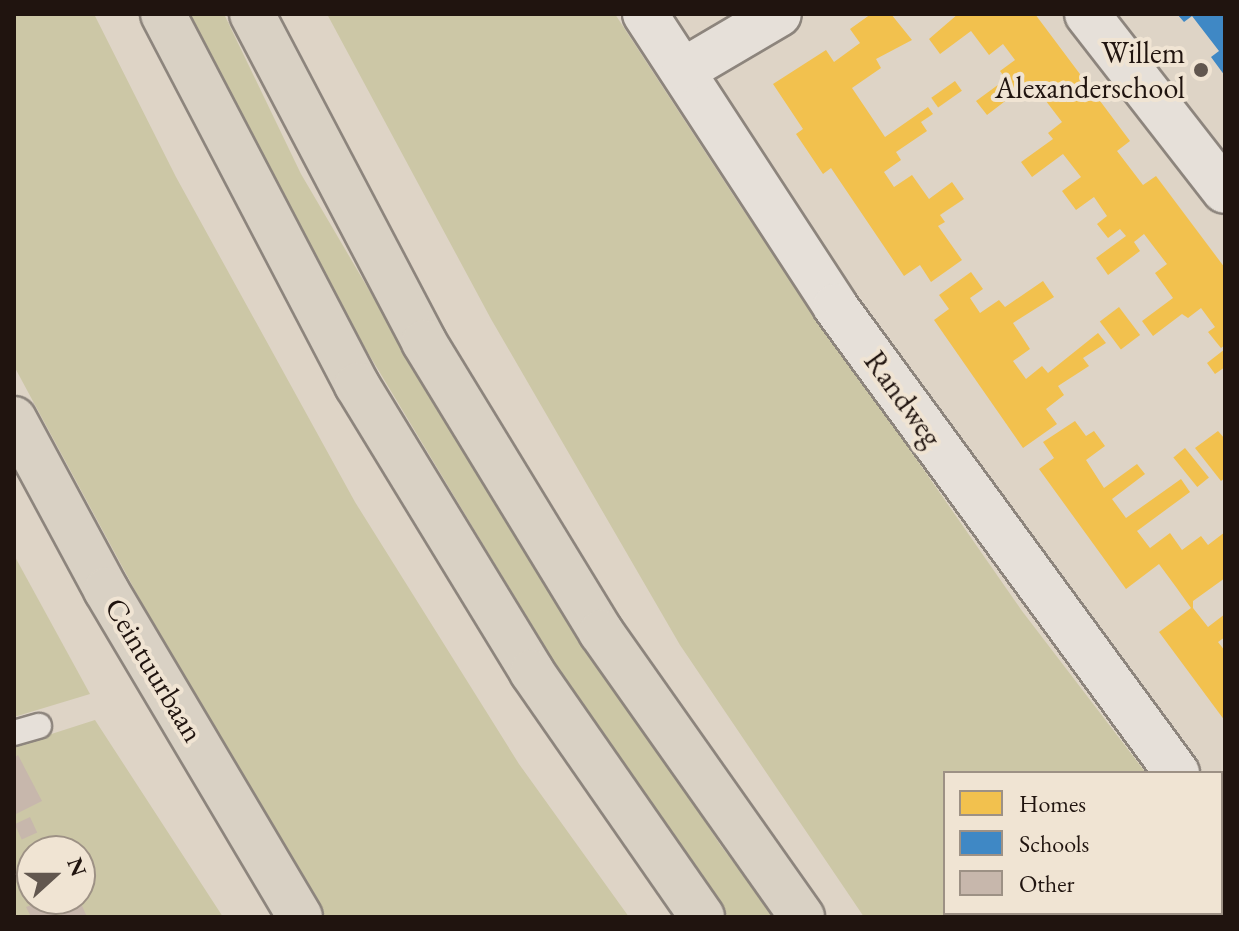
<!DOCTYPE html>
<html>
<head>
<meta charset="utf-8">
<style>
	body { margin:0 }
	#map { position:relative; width:1239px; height:931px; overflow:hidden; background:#ded4c6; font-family:"EB Garamond",serif }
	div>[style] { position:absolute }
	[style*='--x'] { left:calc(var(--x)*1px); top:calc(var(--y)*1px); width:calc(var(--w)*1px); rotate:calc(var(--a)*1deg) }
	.green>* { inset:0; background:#ccc7a6 }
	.homes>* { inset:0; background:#f2c14e; transform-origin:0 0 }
	.schools>* { inset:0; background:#3f88c5 }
	.building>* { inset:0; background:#c7b7ac; transform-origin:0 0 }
	.roads { filter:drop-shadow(2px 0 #8d857d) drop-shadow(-2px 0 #8d857d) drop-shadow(0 2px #8d857d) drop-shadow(0 -2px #8d857d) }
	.lane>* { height:24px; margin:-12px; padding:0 12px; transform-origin:12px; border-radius:12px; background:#e6e0d9 }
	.street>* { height:44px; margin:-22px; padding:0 22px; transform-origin:22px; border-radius:22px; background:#e6e0d9 }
	.primary>* { height:44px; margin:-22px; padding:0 22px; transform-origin:22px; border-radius:22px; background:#d9d1c4 }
	.highway>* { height:44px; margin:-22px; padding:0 22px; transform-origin:22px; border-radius:22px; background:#d9d1c4 }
	.dots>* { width:22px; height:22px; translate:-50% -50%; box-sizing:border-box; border:4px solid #f0e4d3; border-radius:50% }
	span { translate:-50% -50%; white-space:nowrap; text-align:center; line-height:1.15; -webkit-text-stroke:8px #f0e4d3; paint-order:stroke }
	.poi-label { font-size:30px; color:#20140f }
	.right { translate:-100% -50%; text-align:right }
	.street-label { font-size:30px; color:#20140f }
	.frame { position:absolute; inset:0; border:16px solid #20140f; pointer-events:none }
	.legend { position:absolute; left:943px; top:771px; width:280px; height:144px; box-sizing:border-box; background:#f0e4d3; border:2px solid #9d9185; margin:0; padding:10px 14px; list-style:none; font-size:24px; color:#20140f }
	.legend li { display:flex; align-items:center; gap:16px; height:40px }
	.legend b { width:40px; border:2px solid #9d9185 }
	.north { position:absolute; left:16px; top:835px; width:80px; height:80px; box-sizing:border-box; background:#f0e4d3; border:2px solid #9d9185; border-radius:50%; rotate:69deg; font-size:22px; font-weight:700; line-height:32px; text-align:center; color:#20140f }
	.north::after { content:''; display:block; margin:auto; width:28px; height:36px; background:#62574f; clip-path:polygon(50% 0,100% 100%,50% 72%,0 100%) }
</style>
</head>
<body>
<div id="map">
	<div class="green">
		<div style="clip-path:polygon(14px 14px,94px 14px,176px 177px,355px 502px,519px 764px,629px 917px,321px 917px,219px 746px,14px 366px)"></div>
		<div style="clip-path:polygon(188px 14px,224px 14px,301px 174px,488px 493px,721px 846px,775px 917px,728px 917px,566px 682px,353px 328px)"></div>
		<div style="clip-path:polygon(327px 14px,615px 14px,741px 207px,1022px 611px,1146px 773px,945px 773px,945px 913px,1221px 913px,1221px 871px,1225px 917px,864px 917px,680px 645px,491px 319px)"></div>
		<div style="clip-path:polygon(14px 555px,90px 694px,14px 717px)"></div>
		<div style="clip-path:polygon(evenodd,95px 720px,223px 917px,14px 917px,14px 746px,95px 720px,32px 851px,80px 851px,80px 899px,32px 899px,32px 851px)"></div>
	</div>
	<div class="homes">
		<div style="clip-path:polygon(871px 14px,891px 14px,912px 40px,876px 59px,881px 68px,852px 88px,885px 137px,928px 107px,933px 114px,921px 122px,927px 131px,896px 152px,901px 160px,884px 172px,894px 187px,912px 175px,929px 199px,952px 182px,964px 199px,940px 215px,945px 222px,938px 226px,962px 260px,931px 282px,920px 265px,904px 276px,831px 168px,823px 174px,796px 134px,803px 129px,773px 84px,826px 50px,834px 62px,860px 43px,850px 29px)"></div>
		<div style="clip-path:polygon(958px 14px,1035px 14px,1130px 141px,1117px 151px,1143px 185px,1156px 176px,1225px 268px,1225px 345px,1221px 348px,1208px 332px,1215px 327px,1201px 308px,1188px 318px,1182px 314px,1153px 336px,1142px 321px,1173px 298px,1155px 273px,1167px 264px,1144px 234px,1134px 242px,1140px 251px,1108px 275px,1096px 258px,1126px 236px,1120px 229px,1108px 238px,1097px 224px,1107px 216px,1094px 197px,1076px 210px,1062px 191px,1081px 177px,1063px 154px,1032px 177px,1021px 162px,1053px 139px,1048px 133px,1062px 122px,1049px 105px,1037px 89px,1023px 100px,1017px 92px,987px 115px,976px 101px,1006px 79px,1000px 71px,1015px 60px,1003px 44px,989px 55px,971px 31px,940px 54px,929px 39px)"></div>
		<div style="left:955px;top:81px;width:12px;height:29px;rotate:55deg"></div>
		<div style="clip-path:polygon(971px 272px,983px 289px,970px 298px,980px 313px,999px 300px,1005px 307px,1043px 281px,1054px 297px,1013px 323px,1030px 349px,1013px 361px,1026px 379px,1042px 366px,1048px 373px,1098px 333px,1106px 343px,1083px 358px,1089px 366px,1058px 386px,1064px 395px,1046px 409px,1057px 424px,1023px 448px,934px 320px,949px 309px,939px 295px)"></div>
		<div style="left:1119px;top:307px;width:35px;height:24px;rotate:53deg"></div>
		<div style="clip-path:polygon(1225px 349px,1225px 367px,1215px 374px,1207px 363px)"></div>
		<div style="clip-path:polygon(1075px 421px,1086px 436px,1094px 431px,1105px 446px,1086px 460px,1104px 488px,1137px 464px,1145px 474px,1112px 499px,1126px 518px,1181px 479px,1190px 492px,1137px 531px,1150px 548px,1170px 533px,1182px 550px,1201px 536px,1208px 545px,1225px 532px,1225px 578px,1193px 601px,1193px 608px,1208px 627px,1225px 614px,1225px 637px,1218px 642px,1225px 651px,1225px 721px,1159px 632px,1191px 608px,1176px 587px,1159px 564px,1126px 589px,1039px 469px,1054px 458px,1043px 442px)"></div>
		<div style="clip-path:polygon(1218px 431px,1225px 439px,1225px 478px,1221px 481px,1195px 448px)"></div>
		<div style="left:1185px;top:448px;width:38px;height:15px;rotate:51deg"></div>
	</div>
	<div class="schools">
		<div style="clip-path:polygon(1177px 14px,1225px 14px,1225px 76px,1211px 57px,1219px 51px,1192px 16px,1184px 22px)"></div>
	</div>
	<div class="building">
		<div style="clip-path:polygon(18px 755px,42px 801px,14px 815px,14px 758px)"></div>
		<div style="left:30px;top:817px;width:17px;height:17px;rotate:65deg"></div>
		<div style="clip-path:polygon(47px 899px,56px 917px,31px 917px,26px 907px)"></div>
		<div style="clip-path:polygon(70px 899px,79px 899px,87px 917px,62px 917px,57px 905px)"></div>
	</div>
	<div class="roads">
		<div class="lane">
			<div style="--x:14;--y:733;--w:26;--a:-16"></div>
		</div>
		<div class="street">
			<div style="--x:645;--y:14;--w:348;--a:56.9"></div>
			<div style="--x:835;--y:306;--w:579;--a:53.78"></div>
			<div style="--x:1087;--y:14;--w:224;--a:52.1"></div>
			<div style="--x:684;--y:70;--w:110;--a:-30.5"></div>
			<div style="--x:1221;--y:830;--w:6;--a:51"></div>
		</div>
		<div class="primary">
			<div style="--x:14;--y:419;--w:194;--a:61.7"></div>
			<div style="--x:106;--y:590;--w:380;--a:59.3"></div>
		</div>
		<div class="highway">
			<div style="--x:163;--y:14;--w:419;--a:62.4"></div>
			<div style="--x:357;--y:385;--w:336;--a:58.6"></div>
			<div style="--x:532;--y:672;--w:298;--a:55.2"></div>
			<div style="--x:252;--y:14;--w:370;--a:62.3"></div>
			<div style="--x:424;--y:342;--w:340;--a:58.6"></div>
			<div style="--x:601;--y:632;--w:349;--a:54.8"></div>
		</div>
	</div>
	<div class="dots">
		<div style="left:1201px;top:70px;background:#62574f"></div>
	</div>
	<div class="poi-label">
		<span class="right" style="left:1185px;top:70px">Willem<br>Alexanderschool</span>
	</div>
	<div class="street-label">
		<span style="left:903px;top:399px;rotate:54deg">Randweg</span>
		<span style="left:154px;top:670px;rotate:59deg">Ceintuurbaan</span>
	</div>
	<div class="frame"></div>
	<ul class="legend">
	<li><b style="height:22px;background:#f2c14e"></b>Homes</li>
	<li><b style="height:22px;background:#3f88c5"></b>Schools</li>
	<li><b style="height:22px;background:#c7b7ac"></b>Other</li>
	</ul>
	<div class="north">N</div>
</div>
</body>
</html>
